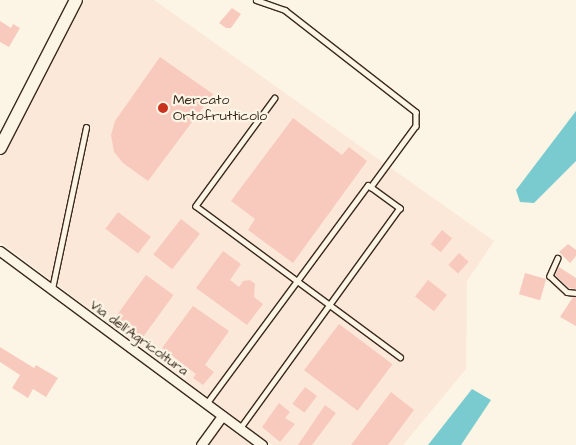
<!DOCTYPE html>
<html>
<head>
<meta charset="utf-8">
<style>
	body { margin:0 }
	#map { position:relative; width:576px; height:445px; overflow:hidden; background:#fcf5e5; font-family:"Architects Daughter",sans-serif }
	div>[style] { position:absolute }
	[style*='--x'] { left:calc(var(--x)*1px); top:calc(var(--y)*1px); width:calc(var(--w)*1px); rotate:calc(var(--a)*1deg) }
	.built>* { inset:0; background:#fbe8d9 }
	.water>* { inset:0; background:#7acbd0 }
	.building>* { inset:0; background:#f8cabd; transform-origin:0 0 }
	.roads { filter:drop-shadow(1px 0 #3b2a1e) drop-shadow(-1px 0 #3b2a1e) drop-shadow(0 1px #3b2a1e) drop-shadow(0 -1px #3b2a1e) }
	.lane>* { height:4.5px; margin:-2.25px; padding:0 2.25px; transform-origin:2.25px; border-radius:2.25px; background:#fcf5e5 }
	.street>* { height:9px; margin:-4.5px; padding:0 4.5px; transform-origin:4.5px; border-radius:4.5px; background:#fcf5e5 }
	.secondary>* { height:12px; margin:-6px; padding:0 6px; transform-origin:6px; border-radius:6px; background:#fcf5e5 }
	.dots>* { width:14px; height:14px; translate:-50% -50%; box-sizing:border-box; border:2px solid #fcf5e5; border-radius:50% }
	span { translate:-50% -50%; white-space:nowrap; text-align:center; line-height:1.15; -webkit-text-stroke:4.5px #fcf5e5; paint-order:stroke }
	.poi-label { font-size:14px; color:#3b2a1e }
	.left { translate:0 -50%; text-align:left }
	.street-label { font-size:14px; color:#3b2a1e }
</style>
</head>
<body>
<div id="map">
	<div class="built">
		<div style="clip-path:polygon(85px 0,154px 0,494px 241px,467px 281px,466px 369px,403px 445px,272px 445px,0 242px,0 158px)"></div>
		<div style="clip-path:polygon(224px 425px,252px 445px,209px 445px)"></div>
	</div>
	<div class="water">
		<div style="clip-path:polygon(576px 111px,576px 161px,534px 203px,520px 202px,516px 190px)"></div>
		<div style="clip-path:polygon(472px 389px,491px 400px,461px 445px,428px 445px)"></div>
	</div>
	<div class="building">
		<div style="clip-path:polygon(232px 8px,241px 14px,231px 28px,226px 28px,219px 23px)"></div>
		<div style="clip-path:polygon(0 21px,11px 28px,13px 24px,20px 28px,9px 47px,0 42px)"></div>
		<div style="clip-path:polygon(160px 57px,213px 94px,148px 181px,123px 163px,114px 152px,111px 135px,115px 121px)"></div>
		<div style="clip-path:polygon(293px 118px,342px 155px,349px 147px,367px 161px,293px 263px,248px 230px,255px 219px,231px 201px)"></div>
		<div style="left:118px;top:212px;width:41px;height:21px;rotate:37deg"></div>
		<div style="left:181px;top:219px;width:24px;height:45px;rotate:38deg"></div>
		<div style="left:442px;top:230px;width:13px;height:18px;rotate:39deg"></div>
		<div style="clip-path:polygon(568px 244px,576px 250px,576px 256px,570px 263px,559px 252px)"></div>
		<div style="clip-path:polygon(223px 251px,241px 264px,230px 280px,239px 287px,243px 281px,250px 280px,255px 284px,254px 297px,263px 304px,247px 325px,196px 288px)"></div>
		<div style="left:459px;top:253px;width:13px;height:16px;rotate:42deg"></div>
		<div style="clip-path:polygon(559px 267px,576px 278px,576px 289px,569px 288px,555px 275px)"></div>
		<div style="left:525px;top:273px;width:22px;height:22px;rotate:16deg"></div>
		<div style="left:146px;top:275px;width:34px;height:55px;rotate:36deg"></div>
		<div style="left:428px;top:280px;width:24px;height:21px;rotate:38deg"></div>
		<div style="clip-path:polygon(573px 297px,576px 297px,576px 326px,560px 317px)"></div>
		<div style="clip-path:polygon(193px 306px,229px 331px,205px 365px,214px 372px,203px 385px,193px 378px,196px 374px,162px 348px)"></div>
		<div style="left:339px;top:324px;width:67px;height:58px;rotate:37deg"></div>
		<div style="clip-path:polygon(0 347px,34px 368px,36px 365px,58px 378px,46px 397px,33px 389px,28px 398px,12px 388px,20px 375px,0 362px)"></div>
		<div style="left:305px;top:387px;width:15px;height:21px;rotate:37deg"></div>
		<div style="clip-path:polygon(391px 392px,414px 410px,388px 445px,351px 445px)"></div>
		<div style="clip-path:polygon(279px 403px,290px 412px,285px 418px,295px 424px,280px 442px,262px 427px)"></div>
		<div style="clip-path:polygon(325px 405px,336px 413px,312px 445px,298px 445px)"></div>
	</div>
	<div class="roads">
		<div class="lane">
			<div style="--x:256;--y:0;--w:31;--a:19"></div>
			<div style="--x:285;--y:10;--w:166;--a:37.9"></div>
			<div style="--x:416;--y:112;--w:14;--a:90"></div>
			<div style="--x:416;--y:126;--w:76;--a:126.4"></div>
			<div style="--x:275;--y:98;--w:134;--a:126.2"></div>
			<div style="--x:196;--y:206;--w:254;--a:36.5"></div>
			<div style="--x:558;--y:258;--w:20;--a:114"></div>
			<div style="--x:550;--y:276;--w:23;--a:43"></div>
			<div style="--x:567;--y:292;--w:9;--a:6"></div>
			<div style="--x:52;--y:289;--w:165;--a:-78.1"></div>
			<div style="--x:206;--y:404;--w:272;--a:-53.5"></div>
			<div style="--x:368;--y:185;--w:4;--a:34"></div>
			<div style="--x:371;--y:187;--w:36;--a:36"></div>
			<div style="--x:400;--y:208;--w:273;--a:125.9"></div>
		</div>
		<div class="street">
			<div style="--x:0;--y:251;--w:326;--a:36.5"></div>
			<div style="--x:201;--y:445;--w:36;--a:-54"></div>
		</div>
		<div class="secondary">
			<div style="--x:0;--y:148;--w:166;--a:-62.8"></div>
		</div>
	</div>
	<div class="dots">
		<div style="left:163px;top:108px;background:#c8321e"></div>
	</div>
	<div class="poi-label">
		<span class="left" style="left:173px;top:108px">Mercato<br>Ortofrutticolo</span>
	</div>
	<div class="street-label">
		<span style="left:139px;top:338px;rotate:36deg">Via dell'Agricoltura</span>
	</div>
</div>
</body>
</html>
